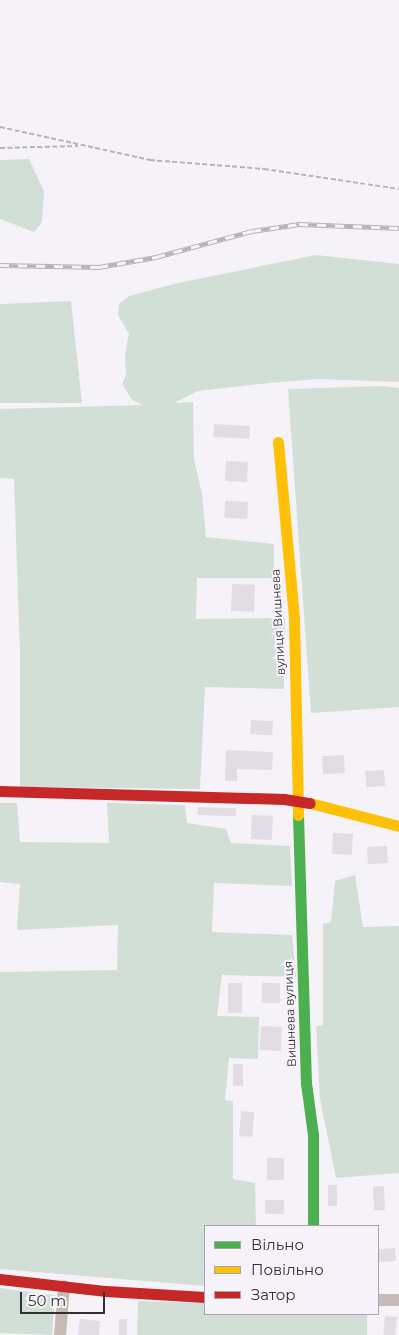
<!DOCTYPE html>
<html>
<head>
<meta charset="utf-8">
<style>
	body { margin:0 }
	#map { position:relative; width:399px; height:1335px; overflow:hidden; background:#f6f3f8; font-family:Montserrat,sans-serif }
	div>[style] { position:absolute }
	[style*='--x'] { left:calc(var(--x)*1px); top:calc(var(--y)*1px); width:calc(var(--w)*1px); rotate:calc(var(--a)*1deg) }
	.green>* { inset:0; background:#d2dfd6 }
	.building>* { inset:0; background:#e2dce4; transform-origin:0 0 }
	.path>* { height:2px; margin-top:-1px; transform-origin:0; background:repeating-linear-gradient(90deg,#bab3b0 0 5px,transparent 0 7.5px) }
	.street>* { height:12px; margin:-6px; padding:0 6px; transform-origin:6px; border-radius:6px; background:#c5bdb5 }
	.fast>* { height:11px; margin:-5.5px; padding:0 5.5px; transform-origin:5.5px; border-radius:5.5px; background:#4caf50 }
	.slow>* { height:11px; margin:-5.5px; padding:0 5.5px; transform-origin:5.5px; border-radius:5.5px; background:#ffc107 }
	.jam>* { height:11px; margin:-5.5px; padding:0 5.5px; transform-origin:5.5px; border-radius:5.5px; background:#c62828 }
	.rail>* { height:5px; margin-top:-2.5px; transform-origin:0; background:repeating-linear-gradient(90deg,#f6f2f9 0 9px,#b8b3b2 0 18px); box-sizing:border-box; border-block:1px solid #b8b3b2 }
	span { translate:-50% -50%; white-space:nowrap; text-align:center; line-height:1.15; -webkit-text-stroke:4px #f6f2f9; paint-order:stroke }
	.street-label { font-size:12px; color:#323033 }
	.legend { position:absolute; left:204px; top:1225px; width:175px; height:90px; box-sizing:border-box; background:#f6f2f9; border:1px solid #a8a4aa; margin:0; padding:6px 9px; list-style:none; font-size:15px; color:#323033 }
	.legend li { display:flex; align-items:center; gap:10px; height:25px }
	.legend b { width:25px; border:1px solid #a8a4aa }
	.scale { position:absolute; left:20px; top:1292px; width:85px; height:22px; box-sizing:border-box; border:2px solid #323033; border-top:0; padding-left:6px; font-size:15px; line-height:18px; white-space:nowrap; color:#323033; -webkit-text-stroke:4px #f6f2f9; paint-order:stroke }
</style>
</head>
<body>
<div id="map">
	<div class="green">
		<div style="clip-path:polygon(29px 159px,44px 191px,42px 222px,34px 232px,0 219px,0 160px)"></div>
		<div style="clip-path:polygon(316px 255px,399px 264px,399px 382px,317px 379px,269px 383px,198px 391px,174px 403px,193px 402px,194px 459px,202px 494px,206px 537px,274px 544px,274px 578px,197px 578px,196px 619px,285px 618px,284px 689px,205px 687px,200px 789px,20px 787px,20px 654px,14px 479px,0 478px,0 409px,143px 405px,132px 400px,122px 384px,126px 375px,125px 354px,129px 334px,118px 315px,119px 304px,129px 296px,178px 283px)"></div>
		<div style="clip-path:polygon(71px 301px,82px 403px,0 403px,0 304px)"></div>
		<div style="clip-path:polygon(381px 386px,399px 388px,399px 707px,311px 713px,288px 389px)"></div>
		<div style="clip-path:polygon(0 803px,17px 803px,20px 842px,109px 843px,107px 803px,185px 805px,187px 823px,226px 829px,231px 843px,290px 846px,292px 886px,214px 883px,212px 932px,292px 935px,296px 977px,222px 975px,217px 1016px,259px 1017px,258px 1059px,229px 1058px,225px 1100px,233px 1101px,233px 1179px,255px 1183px,256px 1226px,205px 1226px,205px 1286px,0 1269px,0 972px,117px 970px,118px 925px,17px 930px,20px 884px,0 882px)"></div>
		<div style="clip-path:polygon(355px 875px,363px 927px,399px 926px,399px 1173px,336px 1178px,320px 1099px,316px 1026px,323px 1025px,323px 924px,331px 922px,335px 881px)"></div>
		<div style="clip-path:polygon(0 1288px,55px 1295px,52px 1335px,0 1333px)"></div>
		<div style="clip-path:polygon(138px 1301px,205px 1303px,205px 1314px,367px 1314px,367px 1335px,137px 1335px)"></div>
	</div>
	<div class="building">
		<div style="left:214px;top:424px;width:36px;height:13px;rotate:3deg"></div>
		<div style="left:226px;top:461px;width:22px;height:20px;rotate:3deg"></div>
		<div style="left:225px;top:501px;width:23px;height:17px;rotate:2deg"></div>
		<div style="left:232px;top:584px;width:23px;height:27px;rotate:2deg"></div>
		<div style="left:251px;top:720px;width:22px;height:14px;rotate:3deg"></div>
		<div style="clip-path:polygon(226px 750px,273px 752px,272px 770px,237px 769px,237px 781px,225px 781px)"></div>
		<div style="left:344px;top:755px;width:18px;height:22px;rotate:87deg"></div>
		<div style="left:384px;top:770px;width:16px;height:19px;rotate:86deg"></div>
		<div style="left:198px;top:807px;width:38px;height:8px;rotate:2deg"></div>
		<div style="left:252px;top:815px;width:21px;height:24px;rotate:3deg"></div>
		<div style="left:333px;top:833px;width:20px;height:21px;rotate:3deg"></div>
		<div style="left:387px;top:846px;width:17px;height:20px;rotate:87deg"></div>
		<div style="left:228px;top:983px;width:14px;height:30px"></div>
		<div style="left:262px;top:983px;width:18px;height:20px"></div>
		<div style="left:261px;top:1026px;width:21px;height:24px;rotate:3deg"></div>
		<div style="left:233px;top:1064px;width:10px;height:22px"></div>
		<div style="left:241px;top:1111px;width:13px;height:25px;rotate:4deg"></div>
		<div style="left:267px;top:1158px;width:17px;height:22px"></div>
		<div style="left:328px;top:1185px;width:9px;height:21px"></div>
		<div style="left:384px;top:1186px;width:24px;height:11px;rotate:88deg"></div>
		<div style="left:265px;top:1200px;width:19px;height:14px"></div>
		<div style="left:395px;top:1248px;width:13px;height:17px;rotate:86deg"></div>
		<div style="left:385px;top:1316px;width:12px;height:19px;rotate:5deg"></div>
		<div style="clip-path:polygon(80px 1319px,100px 1321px,99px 1335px,78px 1335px)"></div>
		<div style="left:119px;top:1319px;width:8px;height:16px"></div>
	</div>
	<div class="path">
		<div style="--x:0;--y:127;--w:154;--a:12.4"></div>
		<div style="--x:150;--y:160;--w:114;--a:4.5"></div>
		<div style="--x:264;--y:169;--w:136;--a:8.4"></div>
		<div style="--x:0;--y:148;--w:78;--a:-1.5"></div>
	</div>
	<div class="street">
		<div style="--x:378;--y:1300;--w:21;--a:0"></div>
		<div style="--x:60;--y:1335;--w:49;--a:-85.3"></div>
	</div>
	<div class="fast">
		<div style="--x:298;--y:815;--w:268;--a:88.3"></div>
		<div style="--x:306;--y:1083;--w:52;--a:82.3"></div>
		<div style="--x:313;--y:1135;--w:91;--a:90"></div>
	</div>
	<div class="slow">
		<div style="--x:278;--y:442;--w:178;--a:84.8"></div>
		<div style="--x:294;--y:619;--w:196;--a:88.8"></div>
		<div style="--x:310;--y:803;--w:92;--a:14.5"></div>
	</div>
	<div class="jam">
		<div style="--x:0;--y:791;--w:284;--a:1.6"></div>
		<div style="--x:284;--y:799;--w:26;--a:9"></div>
		<div style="--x:0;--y:1279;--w:107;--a:6.5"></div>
		<div style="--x:106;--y:1291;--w:99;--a:3.5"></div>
	</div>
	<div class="rail">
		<div style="--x:0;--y:265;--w:99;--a:1.2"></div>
		<div style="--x:99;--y:267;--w:58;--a:-10"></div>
		<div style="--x:156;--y:257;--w:99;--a:-15.2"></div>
		<div style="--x:252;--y:231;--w:48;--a:-8.5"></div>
		<div style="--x:299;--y:224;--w:100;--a:2.3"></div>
	</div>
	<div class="street-label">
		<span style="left:278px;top:622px;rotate:-93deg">вулиця Вишнева</span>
		<span style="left:290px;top:1014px;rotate:-92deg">Вишнева вулиця</span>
	</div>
	<ul class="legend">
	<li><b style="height:6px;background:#4caf50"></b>Вільно</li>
	<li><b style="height:6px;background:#ffc107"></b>Повільно</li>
	<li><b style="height:6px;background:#c62828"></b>Затор</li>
	</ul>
	<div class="scale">50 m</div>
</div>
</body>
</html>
